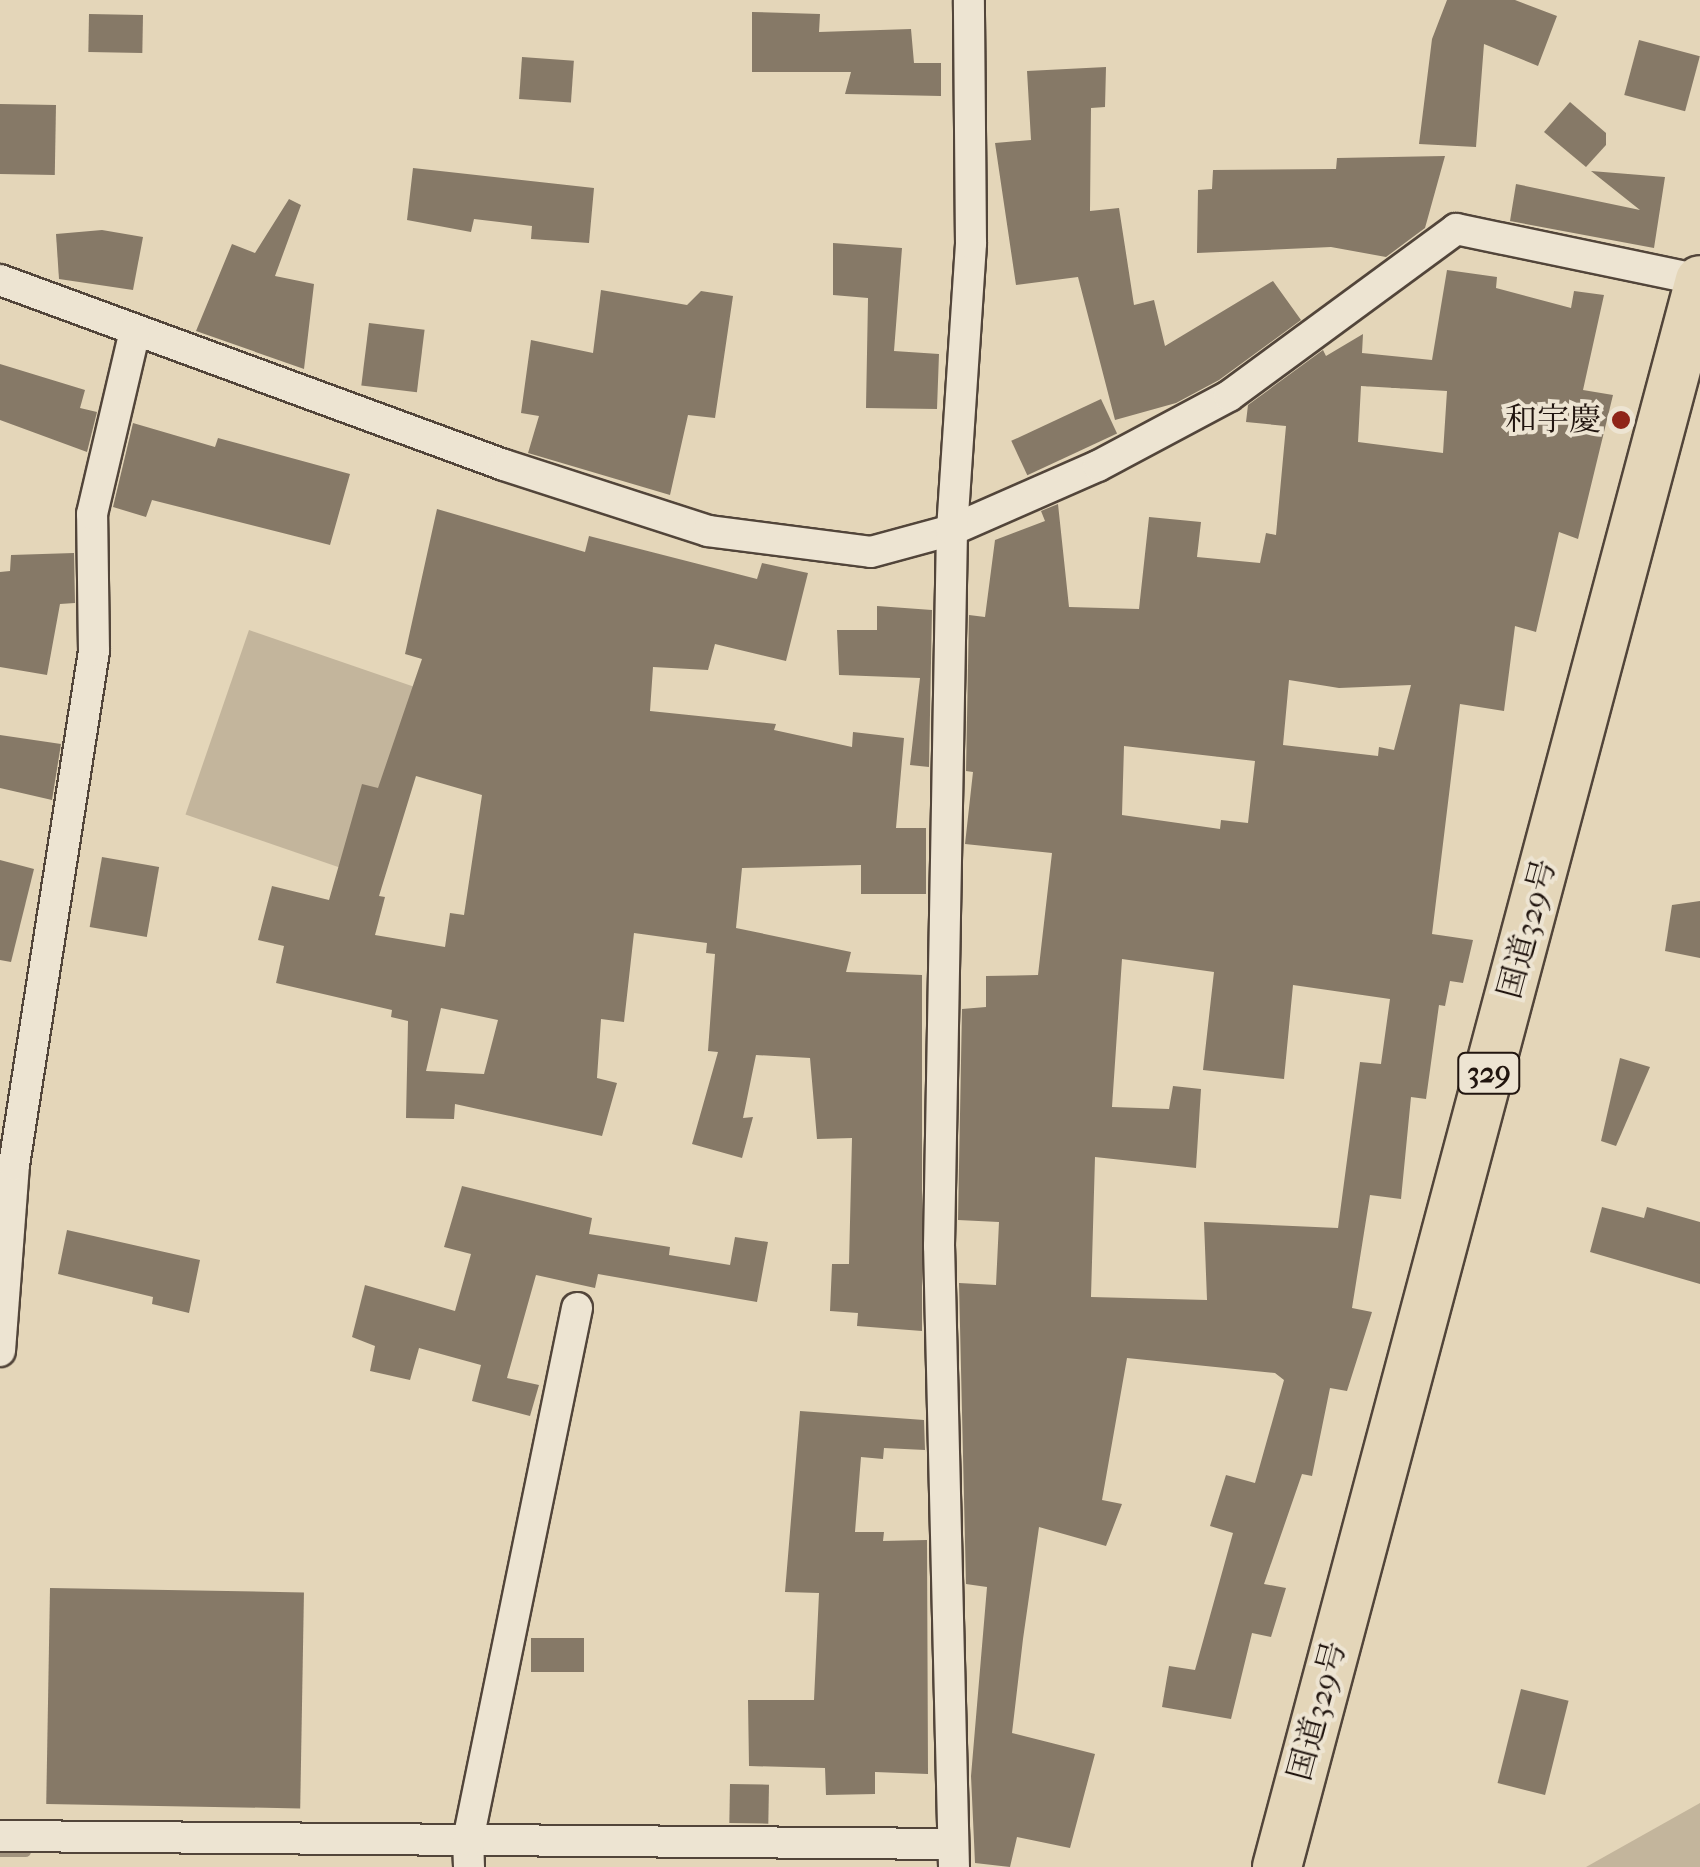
<!DOCTYPE html>
<html>
<head>
<meta charset="utf-8">
<style>
	body { margin:0 }
	#map { position:relative; width:1700px; height:1867px; overflow:hidden; background:#e4d6b9; font-family:"IM FELL French Canon","Noto Serif JP",serif }
	div>[style] { position:absolute }
	[style*='--x'] { left:calc(var(--x)*1px); top:calc(var(--y)*1px); width:calc(var(--w)*1px); rotate:calc(var(--a)*1deg) }
	.green>* { inset:0; background:#c3b59c; transform-origin:0 0 }
	.stream>* { height:11px; margin:-5.5px; padding:0 5.5px; transform-origin:5.5px; border-radius:5.5px; background:#a2947f }
	.building>* { inset:0; background:#867967; transform-origin:0 0 }
	.roads { filter:drop-shadow(2px 0 #52453a) drop-shadow(-2px 0 #52453a) drop-shadow(0 2px #52453a) drop-shadow(0 -2px #52453a) }
	.minor>* { height:30px; margin:-15px; padding:0 15px; transform-origin:15px; border-radius:15px; background:#ede4d2 }
	.trunk>* { height:48px; margin:-24px; padding:0 24px; transform-origin:24px; border-radius:24px; background:#e4d6b9 }
	.dots>* { width:28px; height:28px; translate:-50% -50%; box-sizing:border-box; border:5px solid #ede4d2; border-radius:50% }
	span { translate:-50% -50%; white-space:nowrap; text-align:center; line-height:1.15; -webkit-text-stroke:8px #ede4d2; paint-order:stroke }
	.shield-label span { padding:2px 8px; background:#ede4d2; border:2px solid; border-radius:8px; -webkit-text-stroke-width:0 }
	.shield-label { font-size:30px; color:#21150f; font-weight:700 }
	.poi-label { font-size:32px; color:#21150f }
	.right { translate:-100% -50%; text-align:right }
	.street-label { font-size:32px; color:#21150f }
</style>
</head>
<body>
<div id="map">
	<div class="green">
		<div style="left:249px;top:630px;width:186px;height:195px;rotate:19deg"></div>
		<div style="clip-path:polygon(1700px 1803px,1700px 1867px,1586px 1867px)"></div>
	</div>
	<div class="stream">
		<div style="--x:0;--y:1851;--w:25;--a:0"></div>
	</div>
	<div class="building">
		<div style="clip-path:polygon(1447px 0,1515px 0,1557px 16px,1538px 66px,1484px 44px,1476px 147px,1419px 144px,1432px 39px)"></div>
		<div style="clip-path:polygon(752px 12px,820px 14px,819px 32px,911px 29px,914px 63px,941px 63px,941px 96px,845px 94px,851px 72px,752px 72px)"></div>
		<div style="left:89px;top:14px;width:54px;height:38px;rotate:1deg"></div>
		<div style="left:1639px;top:40px;width:63px;height:57px;rotate:15deg"></div>
		<div style="left:522px;top:57px;width:52px;height:42px;rotate:4deg"></div>
		<div style="clip-path:polygon(1106px 67px,1105px 107px,1091px 108px,1090px 211px,1119px 208px,1134px 305px,1154px 300px,1165px 346px,1273px 281px,1301px 320px,1219px 380px,1176px 403px,1115px 420px,1078px 277px,1016px 285px,995px 143px,1031px 140px,1027px 71px)"></div>
		<div style="clip-path:polygon(1570px 102px,1606px 133px,1606px 145px,1586px 167px,1544px 132px)"></div>
		<div style="left:0;top:104px;width:56px;height:70px;rotate:1deg"></div>
		<div style="clip-path:polygon(1445px 156px,1425px 228px,1386px 257px,1331px 247px,1197px 253px,1198px 190px,1212px 189px,1213px 170px,1336px 169px,1337px 158px)"></div>
		<div style="clip-path:polygon(413px 168px,594px 188px,589px 243px,531px 239px,532px 226px,474px 219px,471px 232px,407px 220px)"></div>
		<div style="clip-path:polygon(1591px 171px,1665px 177px,1654px 248px,1510px 221px,1516px 184px,1640px 210px)"></div>
		<div style="clip-path:polygon(289px 199px,301px 205px,275px 276px,314px 284px,304px 369px,196px 331px,232px 244px,255px 253px)"></div>
		<div style="clip-path:polygon(102px 230px,143px 237px,133px 290px,59px 279px,56px 234px)"></div>
		<div style="clip-path:polygon(833px 243px,902px 248px,894px 351px,939px 354px,937px 409px,866px 408px,868px 298px,833px 295px)"></div>
		<div style="clip-path:polygon(evenodd,1447px 270px,1497px 277px,1496px 288px,1571px 308px,1574px 291px,1604px 295px,1583px 390px,1613px 395px,1578px 539px,1559px 532px,1536px 632px,1515px 626px,1504px 711px,1460px 704px,1432px 934px,1473px 940px,1463px 983px,1450px 981px,1445px 1006px,1439px 1005px,1426px 1099px,1411px 1097px,1401px 1199px,1370px 1195px,1352px 1308px,1372px 1312px,1347px 1391px,1330px 1388px,1312px 1476px,1302px 1474px,1264px 1584px,1286px 1588px,1271px 1637px,1252px 1633px,1231px 1719px,1162px 1707px,1169px 1666px,1195px 1670px,1233px 1533px,1210px 1526px,1226px 1475px,1255px 1483px,1284px 1380px,1275px 1373px,1127px 1358px,1102px 1500px,1122px 1504px,1106px 1546px,1039px 1527px,1023px 1639px,1012px 1733px,1095px 1754px,1070px 1848px,1017px 1837px,1010px 1867px,975px 1863px,971px 1776px,987px 1587px,966px 1584px,959px 1283px,996px 1285px,999px 1222px,958px 1220px,962px 1009px,986px 1007px,986px 976px,1038px 975px,1052px 853px,965px 844px,973px 772px,966px 771px,969px 615px,985px 617px,995px 540px,1045px 521px,1041px 511px,1058px 504px,1069px 607px,1139px 609px,1149px 517px,1201px 522px,1197px 557px,1260px 563px,1266px 533px,1276px 535px,1286px 426px,1246px 422px,1248px 405px,1323px 350px,1326px 356px,1363px 334px,1362px 353px,1432px 360px,1447px 270px,1361px 386px,1447px 391px,1443px 453px,1358px 442px,1361px 386px,1447px 270px,1289px 680px,1339px 688px,1411px 685px,1394px 750px,1379px 747px,1378px 756px,1283px 745px,1289px 680px,1447px 270px,1124px 746px,1255px 761px,1248px 823px,1221px 820px,1220px 829px,1122px 815px,1124px 746px,1447px 270px,1122px 959px,1214px 972px,1203px 1070px,1284px 1079px,1293px 985px,1390px 999px,1381px 1064px,1360px 1062px,1338px 1228px,1204px 1222px,1207px 1300px,1091px 1297px,1095px 1157px,1196px 1168px,1201px 1089px,1173px 1086px,1169px 1109px,1112px 1107px,1122px 959px)"></div>
		<div style="clip-path:polygon(601px 290px,687px 305px,701px 291px,733px 296px,715px 418px,688px 415px,670px 495px,528px 453px,539px 416px,521px 413px,531px 340px,593px 353px)"></div>
		<div style="left:369px;top:323px;width:56px;height:63px;rotate:7deg"></div>
		<div style="clip-path:polygon(0 364px,85px 390px,80px 408px,97px 412px,87px 452px,0 420px)"></div>
		<div style="left:1101px;top:399px;width:38px;height:99px;rotate:65deg"></div>
		<div style="clip-path:polygon(133px 423px,215px 447px,218px 438px,350px 474px,330px 545px,152px 500px,146px 517px,113px 507px)"></div>
		<div style="clip-path:polygon(evenodd,437px 509px,585px 552px,589px 536px,757px 579px,762px 563px,808px 573px,786px 661px,715px 644px,708px 670px,653px 667px,650px 711px,776px 724px,774px 730px,852px 747px,853px 732px,904px 738px,896px 828px,926px 828px,926px 894px,861px 894px,861px 865px,742px 868px,736px 928px,851px 952px,846px 972px,922px 975px,922px 1331px,857px 1326px,858px 1313px,830px 1311px,832px 1264px,849px 1264px,852px 1138px,817px 1139px,810px 1058px,756px 1055px,743px 1118px,753px 1117px,742px 1158px,692px 1144px,718px 1052px,708px 1051px,715px 954px,706px 953px,707px 943px,634px 933px,624px 1022px,601px 1019px,597px 1078px,617px 1083px,602px 1136px,455px 1104px,454px 1119px,406px 1118px,408px 1021px,391px 1017px,392px 1010px,276px 983px,284px 946px,258px 940px,272px 886px,329px 900px,362px 784px,378px 788px,422px 659px,405px 654px,437px 509px,416px 776px,482px 795px,464px 915px,450px 913px,445px 947px,375px 935px,385px 897px,379px 896px,416px 776px,437px 509px,441px 1008px,498px 1020px,484px 1074px,426px 1071px,441px 1008px)"></div>
		<div style="clip-path:polygon(74px 553px,75px 603px,60px 604px,47px 675px,0 667px,0 572px,10px 571px,11px 555px)"></div>
		<div style="clip-path:polygon(877px 606px,932px 610px,929px 767px,910px 765px,920px 678px,839px 675px,837px 630px,877px 630px)"></div>
		<div style="clip-path:polygon(0 735px,61px 744px,52px 800px,0 788px)"></div>
		<div style="left:102px;top:857px;width:58px;height:71px;rotate:10deg"></div>
		<div style="clip-path:polygon(0 860px,34px 869px,11px 962px,0 960px)"></div>
		<div style="clip-path:polygon(1700px 901px,1700px 958px,1665px 951px,1672px 905px)"></div>
		<div style="clip-path:polygon(1620px 1058px,1650px 1067px,1616px 1146px,1601px 1141px)"></div>
		<div style="clip-path:polygon(462px 1186px,592px 1218px,589px 1234px,670px 1247px,669px 1255px,730px 1265px,735px 1237px,768px 1242px,757px 1302px,598px 1274px,595px 1288px,536px 1275px,507px 1378px,539px 1385px,530px 1416px,472px 1401px,481px 1365px,419px 1348px,410px 1380px,370px 1371px,375px 1346px,352px 1337px,365px 1285px,455px 1311px,471px 1254px,444px 1247px)"></div>
		<div style="clip-path:polygon(1602px 1207px,1644px 1218px,1647px 1207px,1700px 1222px,1700px 1284px,1590px 1252px)"></div>
		<div style="clip-path:polygon(67px 1230px,200px 1260px,189px 1313px,152px 1304px,153px 1297px,58px 1274px)"></div>
		<div style="clip-path:polygon(800px 1411px,924px 1420px,925px 1450px,884px 1448px,883px 1459px,861px 1457px,855px 1532px,884px 1532px,883px 1541px,927px 1540px,928px 1774px,875px 1772px,875px 1794px,826px 1795px,825px 1768px,749px 1766px,748px 1700px,814px 1700px,819px 1593px,785px 1592px)"></div>
		<div style="left:50px;top:1588px;width:254px;height:216px;rotate:1deg"></div>
		<div style="left:531px;top:1638px;width:53px;height:34px"></div>
		<div style="left:1521px;top:1689px;width:49px;height:97px;rotate:14deg"></div>
		<div style="left:730px;top:1784px;width:39px;height:39px;rotate:1deg"></div>
	</div>
	<div class="roads">
		<div class="minor">
			<div style="--x:0;--y:280;--w:537;--a:20.16"></div>
			<div style="--x:504;--y:465;--w:214;--a:17.9"></div>
			<div style="--x:708;--y:531;--w:164;--a:7.3"></div>
			<div style="--x:871;--y:552;--w:84;--a:-15.2"></div>
			<div style="--x:952;--y:530;--w:159;--a:-23.7"></div>
			<div style="--x:1098;--y:466;--w:149;--a:-28.1"></div>
			<div style="--x:1229;--y:396;--w:282;--a:-36.3"></div>
			<div style="--x:1456;--y:229;--w:249;--a:11.8"></div>
			<div style="--x:0;--y:1351;--w:187;--a:-85.7"></div>
			<div style="--x:14;--y:1165;--w:520;--a:-81.15"></div>
			<div style="--x:94;--y:651;--w:137;--a:-90.8"></div>
			<div style="--x:92;--y:514;--w:189;--a:-76.8"></div>
			<div style="--x:0;--y:1836;--w:953;--a:0.48"></div>
			<div style="--x:469;--y:1867;--w:27;--a:-92"></div>
			<div style="--x:468;--y:1840;--w:543;--a:-78.42"></div>
			<div style="--x:954;--y:1867;--w:621;--a:-91.38"></div>
			<div style="--x:939;--y:1246;--w:716;--a:-88.96"></div>
			<div style="--x:952;--y:530;--w:288;--a:-86.2"></div>
			<div style="--x:971;--y:243;--w:243;--a:-90.5"></div>
		</div>
		<div class="trunk">
			<div style="--x:1277;--y:1867;--w:1642;--a:-75.08"></div>
		</div>
	</div>
	<div class="dots">
		<div style="left:1621px;top:420px;background:#8f2418"></div>
	</div>
	<div class="shield-label">
		<span style="left:1489px;top:1073px">329</span>
	</div>
	<div class="poi-label">
		<span class="right" style="left:1601px;top:420px">和宇慶</span>
	</div>
	<div class="street-label">
		<span style="left:1528px;top:929px;rotate:-75deg">国道329号</span>
		<span style="left:1318px;top:1711px;rotate:-75deg">国道329号</span>
	</div>
</div>
</body>
</html>
